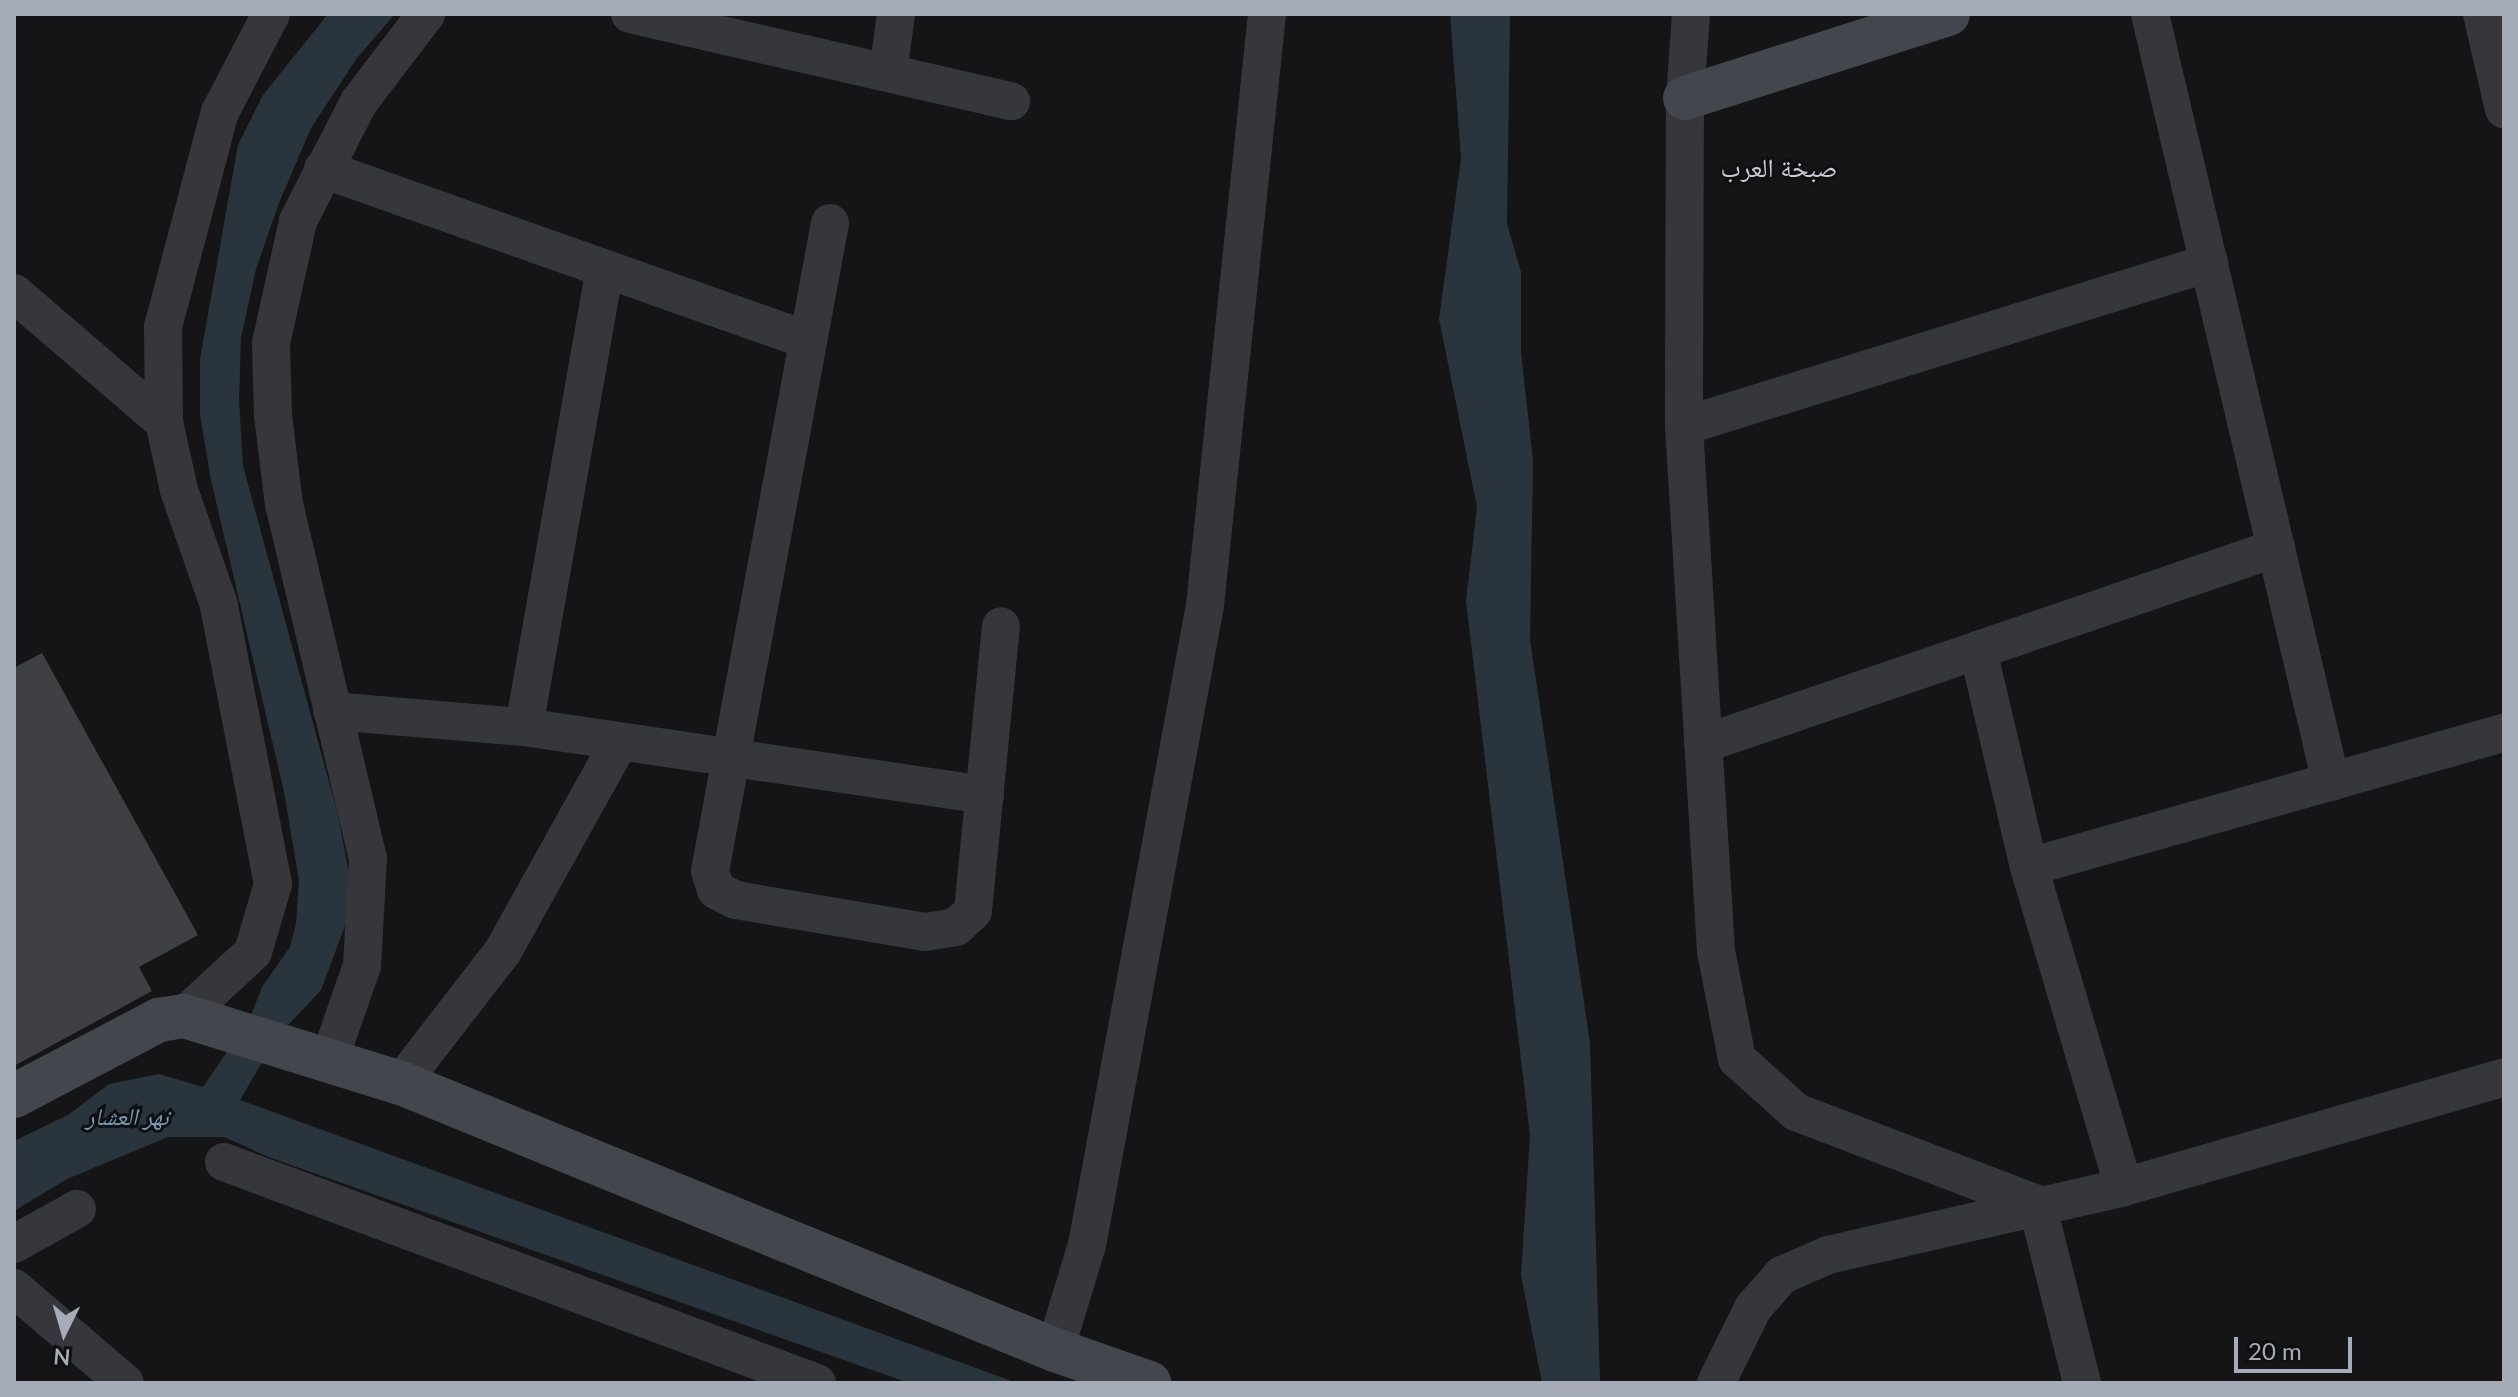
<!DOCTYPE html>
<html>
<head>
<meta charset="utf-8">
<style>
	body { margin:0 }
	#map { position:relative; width:2518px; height:1397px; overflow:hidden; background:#151517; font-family:Lato,"Noto Naskh Arabic",sans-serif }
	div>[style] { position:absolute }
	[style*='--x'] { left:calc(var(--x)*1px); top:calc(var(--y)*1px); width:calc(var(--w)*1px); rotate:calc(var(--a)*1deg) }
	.water>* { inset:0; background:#2a343c }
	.building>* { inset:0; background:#3e4044 }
	.street>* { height:38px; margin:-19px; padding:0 19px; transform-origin:19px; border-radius:19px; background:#35373c }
	.secondary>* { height:44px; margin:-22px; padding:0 22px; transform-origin:22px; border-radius:22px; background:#43464c }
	span { translate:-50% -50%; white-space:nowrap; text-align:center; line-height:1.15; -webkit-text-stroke:6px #101012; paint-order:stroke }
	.water-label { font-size:24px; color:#799cb6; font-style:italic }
	.quarter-label { font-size:26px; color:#c7cbd4 }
	.frame { position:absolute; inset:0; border:16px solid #a5acb8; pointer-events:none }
	.north { position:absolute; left:24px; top:1293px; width:80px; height:80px; -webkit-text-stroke:6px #101012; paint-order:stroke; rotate:185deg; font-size:22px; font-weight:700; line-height:32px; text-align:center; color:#a5acb8 }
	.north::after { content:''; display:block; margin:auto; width:28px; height:36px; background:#a5acb8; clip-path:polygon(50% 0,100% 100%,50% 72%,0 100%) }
	.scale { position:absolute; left:2234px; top:1337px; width:118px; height:36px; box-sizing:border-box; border:4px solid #a5acb8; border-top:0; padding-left:10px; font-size:24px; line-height:28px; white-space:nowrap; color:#a5acb8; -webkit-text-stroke:6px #101012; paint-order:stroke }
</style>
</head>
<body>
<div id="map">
	<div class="water">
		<div style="clip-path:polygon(328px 14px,395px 14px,357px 58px,311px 128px,279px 203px,256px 269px,241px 338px,239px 400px,243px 466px,338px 815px,349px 874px,349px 915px,321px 990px,276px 1038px,240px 1100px,1017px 1383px,909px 1383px,271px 1158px,224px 1137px,168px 1137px,67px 1179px,14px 1211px,14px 1141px,68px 1115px,109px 1084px,159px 1074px,203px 1087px,250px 1018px,262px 987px,290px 947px,296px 923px,299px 880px,284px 792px,211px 480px,200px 415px,200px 359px,238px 145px,263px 95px)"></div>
		<div style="clip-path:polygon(1450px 14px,1510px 14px,1507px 224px,1521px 272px,1521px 352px,1533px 461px,1530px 640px,1590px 1043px,1600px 1383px,1542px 1383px,1521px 1275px,1530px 1135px,1466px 601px,1477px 507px,1439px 319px,1461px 159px)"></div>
	</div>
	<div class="building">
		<div style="clip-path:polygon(42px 653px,198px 935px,139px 967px,152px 991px,14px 1066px,14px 668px)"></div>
	</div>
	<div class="street">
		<div style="--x:630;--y:14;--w:391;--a:12.9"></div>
		<div style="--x:1691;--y:14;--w:84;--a:94.1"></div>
		<div style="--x:1685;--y:98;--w:328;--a:90.2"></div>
		<div style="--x:1684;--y:426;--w:526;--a:86.51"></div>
		<div style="--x:1716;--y:951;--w:110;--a:79"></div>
		<div style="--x:1737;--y:1059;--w:79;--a:41.9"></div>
		<div style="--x:1796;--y:1112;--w:258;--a:20.9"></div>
		<div style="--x:2037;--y:1204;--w:185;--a:75.9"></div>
		<div style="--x:2150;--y:14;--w:789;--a:76.74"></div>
		<div style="--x:2482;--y:14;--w:98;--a:77"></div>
		<div style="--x:888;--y:72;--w:59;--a:-82.1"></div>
		<div style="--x:323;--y:169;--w:513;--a:19.46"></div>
		<div style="--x:830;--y:223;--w:659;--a:100.49"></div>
		<div style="--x:710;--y:871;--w:20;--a:72"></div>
		<div style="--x:716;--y:890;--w:22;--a:27"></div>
		<div style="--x:736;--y:900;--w:192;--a:9.6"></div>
		<div style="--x:925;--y:932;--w:31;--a:-9"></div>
		<div style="--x:956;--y:927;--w:23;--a:-43"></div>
		<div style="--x:973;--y:911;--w:286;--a:-84.4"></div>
		<div style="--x:14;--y:293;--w:198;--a:40.7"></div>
		<div style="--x:1684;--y:426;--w:550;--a:-17.25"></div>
		<div style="--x:1978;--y:650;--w:223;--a:76.8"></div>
		<div style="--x:2029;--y:867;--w:334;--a:73.5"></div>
		<div style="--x:332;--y:711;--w:193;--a:4.8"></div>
		<div style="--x:524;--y:727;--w:466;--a:8.4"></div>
		<div style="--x:524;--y:727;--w:465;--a:-80"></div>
		<div style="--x:1703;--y:744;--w:606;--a:-18.88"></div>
		<div style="--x:2029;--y:867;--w:494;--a:-15.8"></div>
		<div style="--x:184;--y:1016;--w:94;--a:-42.8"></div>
		<div style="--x:253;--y:952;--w:71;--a:-73.6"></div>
		<div style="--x:273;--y:884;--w:284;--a:-101"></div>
		<div style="--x:219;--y:605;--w:122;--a:-109.2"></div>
		<div style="--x:179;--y:490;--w:70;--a:-102.4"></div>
		<div style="--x:164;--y:422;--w:95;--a:-90.6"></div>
		<div style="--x:163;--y:327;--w:222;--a:-75.2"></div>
		<div style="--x:220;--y:112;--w:110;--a:-62.5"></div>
		<div style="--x:329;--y:1060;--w:100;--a:-70.7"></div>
		<div style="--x:362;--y:966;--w:107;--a:-86.8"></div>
		<div style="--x:368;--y:859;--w:364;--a:-103.3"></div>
		<div style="--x:284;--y:505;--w:90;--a:-97"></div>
		<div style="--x:273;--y:416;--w:73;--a:-91.6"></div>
		<div style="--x:271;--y:343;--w:125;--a:-77.5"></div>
		<div style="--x:298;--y:221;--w:134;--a:-62.9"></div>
		<div style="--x:359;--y:102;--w:111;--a:-52.7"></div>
		<div style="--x:401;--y:1083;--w:167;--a:-52.3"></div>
		<div style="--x:503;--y:951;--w:238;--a:-60.9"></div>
		<div style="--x:224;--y:1162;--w:633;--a:20.44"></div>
		<div style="--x:14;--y:1244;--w:72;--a:-29.1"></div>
		<div style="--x:14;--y:1288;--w:146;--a:40.6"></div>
		<div style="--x:1055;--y:1350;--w:110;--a:-73.1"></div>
		<div style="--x:1087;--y:1245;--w:651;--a:-79.55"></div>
		<div style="--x:1205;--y:605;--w:594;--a:-84.01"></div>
		<div style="--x:1716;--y:1383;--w:84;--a:-63.7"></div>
		<div style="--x:1753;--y:1308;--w:44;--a:-48.7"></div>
		<div style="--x:1782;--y:1275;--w:50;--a:-23.5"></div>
		<div style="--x:1828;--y:1255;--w:304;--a:-12.9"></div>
		<div style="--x:2124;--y:1187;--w:396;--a:-16.1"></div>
	</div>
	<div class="secondary">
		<div style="--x:1685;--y:98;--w:276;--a:-17.7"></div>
		<div style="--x:14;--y:1096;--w:164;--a:-27.7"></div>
		<div style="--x:159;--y:1020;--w:25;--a:-9"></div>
		<div style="--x:184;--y:1016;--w:227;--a:17.2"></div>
		<div style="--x:401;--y:1083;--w:706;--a:22.21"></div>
		<div style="--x:1055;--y:1350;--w:100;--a:19.3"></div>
	</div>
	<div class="water-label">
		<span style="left:127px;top:1116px">نهر العشار</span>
	</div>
	<div class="quarter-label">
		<span style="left:1779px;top:168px">صبخة العرب</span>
	</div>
	<div class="frame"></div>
	<div class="north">N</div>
	<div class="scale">20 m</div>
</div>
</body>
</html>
